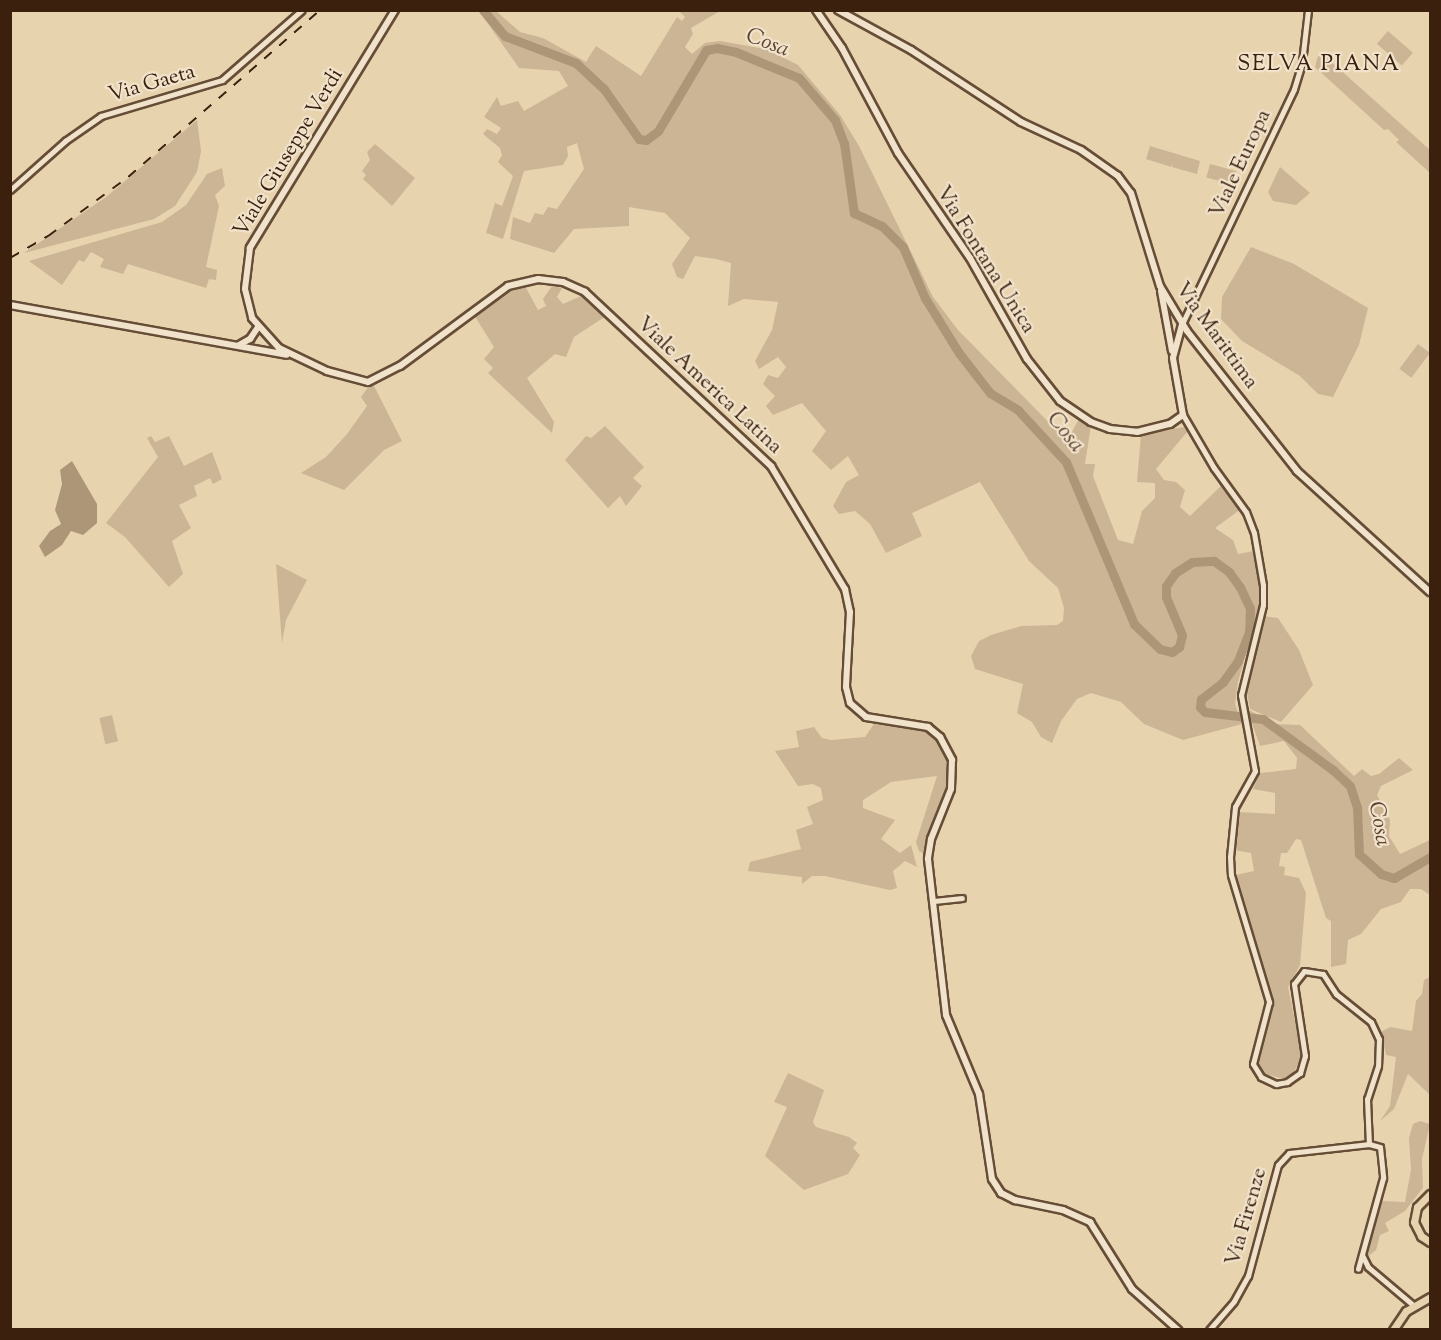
<!DOCTYPE html>
<html>
<head>
<meta charset="utf-8">
<style>
	body { margin:0 }
	#map { position:relative; width:1441px; height:1340px; overflow:hidden; background:#e8d3af; font-family:"Sorts Mill Goudy",serif }
	div>[style] { position:absolute }
	[style*='--x'] { left:calc(var(--x)*1px); top:calc(var(--y)*1px); width:calc(var(--w)*1px); rotate:calc(var(--a)*1deg) }
	.green>* { inset:0; background:#cbb594; transform-origin:0 0 }
	.water>* { inset:0; background:#ad9678 }
	.river>* { height:9px; margin:-4.5px; padding:0 4.5px; transform-origin:4.5px; border-radius:4.5px; background:#ad9678 }
	.roads { filter:drop-shadow(2px 0 #664d36) drop-shadow(-2px 0 #664d36) drop-shadow(0 2px #664d36) drop-shadow(0 -2px #664d36) }
	.tertiary>* { height:5px; margin:-2.5px; padding:0 2.5px; transform-origin:2.5px; border-radius:2.5px; background:#f0e2cb }
	.secondary>* { height:6px; margin:-3px; padding:0 3px; transform-origin:3px; border-radius:3px; background:#f0e2cb }
	.primary>* { height:7px; margin:-3.5px; padding:0 3.5px; transform-origin:3.5px; border-radius:3.5px; background:#e8d3af }
	.rail>* { height:1.5px; margin-top:-0.75px; transform-origin:0; background:repeating-linear-gradient(90deg,#3b200e 0 10px,transparent 0 20px) }
	span { translate:-50% -50%; white-space:nowrap; text-align:center; line-height:1.15; -webkit-text-stroke:4.5px #f0e2cb; paint-order:stroke }
	.street-label { font-size:21px; color:#3b200e }
	.water-label { font-size:22px; color:#5d432e; font-style:italic }
	.neighbourhood-label { font-size:22px; color:#3b200e; letter-spacing:1.5px }
	.frame { position:absolute; inset:0; border:12px solid #3b200e; pointer-events:none }
</style>
</head>
<body>
<div id="map">
	<div class="green">
		<div style="clip-path:polygon(479px 11px,496px 11px,520px 32px,543px 38px,586px 62px,596px 46px,641px 76px,677px 17px,682px 21px,685px 17px,679px 11px,720px 11px,691px 28px,693px 34px,685px 47px,692px 54px,705px 43px,720px 41px,766px 49px,798px 65px,840px 115px,859px 146px,933px 297px,958px 330px,1067px 441px,1079px 419px,1091px 425px,1085px 464px,1095px 464px,1093px 476px,1118px 540px,1133px 544px,1142px 511px,1155px 498px,1155px 483px,1137px 482px,1141px 435px,1184px 427px,1187px 432px,1156px 469px,1164px 480px,1176px 482px,1185px 490px,1180px 507px,1190px 516px,1222px 485px,1241px 509px,1215px 528px,1233px 540px,1238px 554px,1254px 551px,1261px 599px,1238px 682px,1235px 704px,1242px 724px,1183px 740px,1144px 724px,1121px 702px,1091px 693px,1077px 699px,1061px 721px,1052px 743px,1041px 737px,1032px 722px,1017px 713px,1023px 684px,975px 669px,971px 656px,979px 641px,991px 635px,1021px 626px,1057px 625px,1063px 621px,1064px 608px,1058px 588px,1029px 561px,980px 482px,912px 513px,922px 536px,886px 553px,870px 524px,855px 511px,839px 514px,833px 506px,846px 482px,859px 475px,848px 456px,831px 470px,812px 451px,826px 431px,802px 403px,773px 415px,766px 406px,775px 396px,763px 384px,768px 375px,778px 378px,786px 367px,778px 357px,759px 369px,755px 361px,772px 330px,778px 302px,744px 299px,728px 306px,731px 263px,716px 259px,695px 256px,683px 279px,677px 277px,672px 264px,690px 238px,665px 213px,629px 207px,629px 226px,574px 229px,554px 253px,510px 239px,513px 217px,530px 223px,535px 213px,543px 215px,548px 207px,557px 209px,584px 169px,577px 143px,567px 147px,568px 156px,563px 165px,524px 171px,503px 239px,486px 233px,495px 203px,502px 206px,513px 176px,498px 162px,502px 155px,500px 148px,483px 134px,487px 129px,497px 134px,501px 128px,484px 117px,497px 97px,501px 106px,518px 101px,524px 111px,568px 86px,559px 71px,519px 68px)"></div>
		<div style="left:1388px;top:31px;width:33px;height:17px;rotate:41deg"></div>
		<div style="clip-path:polygon(1318px 56px,1327px 58px,1430px 150px,1430px 173px,1396px 142px,1399px 140px,1388px 129px,1384px 130px,1315px 67px)"></div>
		<div style="clip-path:polygon(197px 120px,201px 151px,197px 172px,175px 206px,154px 219px,24px 253px,106px 197px)"></div>
		<div style="clip-path:polygon(375px 144px,415px 178px,392px 206px,363px 179px,366px 175px,362px 171px,370px 160px,367px 152px)"></div>
		<div style="clip-path:polygon(1150px 146px,1200px 161px,1197px 174px,1172px 167px,1173px 163px,1171px 167px,1146px 159px)"></div>
		<div style="left:1210px;top:164px;width:27px;height:14px;rotate:15deg"></div>
		<div style="clip-path:polygon(1280px 167px,1310px 193px,1296px 205px,1273px 201px,1268px 192px)"></div>
		<div style="clip-path:polygon(222px 168px,225px 186px,215px 195px,219px 206px,206px 267px,217px 270px,216px 280px,209px 279px,206px 288px,128px 264px,123px 274px,100px 267px,104px 259px,91px 252px,84px 262px,79px 260px,62px 285px,29px 261px,162px 222px,186px 205px,207px 174px)"></div>
		<div style="clip-path:polygon(1251px 247px,1294px 264px,1368px 308px,1359px 345px,1333px 397px,1318px 394px,1300px 376px,1242px 341px,1221px 319px,1222px 297px)"></div>
		<div style="clip-path:polygon(525px 286px,538px 310px,546px 306px,543px 299px,552px 286px,562px 288px,557px 297px,563px 304px,581px 296px,606px 316px,574px 337px,566px 357px,555px 354px,527px 378px,554px 422px,552px 433px,488px 373px,493px 368px,484px 359px,494px 347px,474px 315px,501px 295px)"></div>
		<div style="left:1418px;top:344px;width:15px;height:31px;rotate:37deg"></div>
		<div style="clip-path:polygon(369px 386px,374px 386px,402px 441px,384px 450px,344px 490px,301px 473px,326px 457px,347px 434px,367px 406px,361px 397px)"></div>
		<div style="clip-path:polygon(605px 426px,644px 467px,633px 478px,642px 486px,626px 506px,620px 496px,608px 508px,565px 460px,586px 436px,591px 438px)"></div>
		<div style="clip-path:polygon(151px 436px,155px 442px,169px 436px,184px 466px,212px 452px,222px 479px,213px 484px,210px 478px,194px 486px,197px 496px,179px 505px,191px 528px,172px 541px,183px 574px,169px 587px,125px 537px,106px 523px,158px 457px,147px 438px)"></div>
		<div style="clip-path:polygon(276px 564px,307px 580px,286px 620px,282px 643px)"></div>
		<div style="clip-path:polygon(1263px 616px,1278px 618px,1299px 650px,1313px 685px,1281px 722px,1250px 709px,1246px 688px)"></div>
		<div style="clip-path:polygon(1247px 709px,1275px 724px,1300px 725px,1354px 776px,1362px 769px,1371px 776px,1379px 774px,1399px 758px,1413px 770px,1381px 786px,1377px 795px,1390px 820px,1389px 836px,1400px 854px,1430px 840px,1430px 895px,1421px 889px,1410px 889px,1401px 902px,1381px 909px,1361px 934px,1348px 940px,1346px 964px,1331px 967px,1331px 921px,1326px 918px,1301px 840px,1296px 839px,1287px 853px,1281px 853px,1279px 866px,1285px 867px,1284px 875px,1299px 878px,1306px 893px,1300px 965px,1288px 987px,1302px 1056px,1293px 1074px,1284px 1079px,1265px 1074px,1259px 1066px,1257px 1054px,1272px 1006px,1271px 995px,1236px 875px,1254px 871px,1251px 853px,1234px 850px,1238px 812px,1275px 814px,1275px 793px,1253px 789px,1260px 773px,1296px 769px,1297px 758px,1284px 741px,1260px 746px)"></div>
		<div style="left:112px;top:715px;width:27px;height:13px;rotate:77deg"></div>
		<div style="clip-path:polygon(874px 724px,930px 731px,948px 757px,949px 783px,926px 855px,919px 851px,916px 842px,937px 776px,891px 782px,863px 800px,863px 808px,895px 820px,881px 839px,900px 853px,911px 845px,917px 867px,905px 861px,893px 871px,897px 888px,890px 890px,825px 876px,812px 876px,802px 884px,802px 877px,748px 871px,750px 862px,801px 849px,796px 830px,813px 824px,807px 807px,823px 800px,821px 788px,813px 784px,798px 786px,775px 751px,799px 747px,796px 731px,814px 727px,822px 738px,831px 740px,865px 737px)"></div>
		<div style="clip-path:polygon(1430px 977px,1430px 1095px,1408px 1074px,1394px 1109px,1380px 1121px,1390px 1106px,1396px 1057px,1386px 1055px,1381px 1032px,1390px 1027px,1412px 1031px,1416px 1001px,1422px 994px,1424px 980px)"></div>
		<div style="clip-path:polygon(788px 1073px,824px 1090px,813px 1122px,816px 1127px,849px 1137px,857px 1143px,853px 1148px,860px 1155px,848px 1174px,804px 1190px,765px 1156px,787px 1107px,774px 1102px)"></div>
		<div style="clip-path:polygon(1420px 1121px,1430px 1124px,1422px 1159px,1423px 1188px,1405px 1211px,1385px 1223px,1389px 1231px,1380px 1235px,1376px 1250px,1367px 1257px,1380px 1201px,1405px 1202px,1411px 1170px,1409px 1138px,1413px 1124px)"></div>
	</div>
	<div class="water">
		<div style="clip-path:polygon(72px 461px,97px 504px,97px 523px,83px 535px,71px 531px,62px 545px,45px 557px,39px 546px,50px 531px,61px 524px,55px 510px,62px 484px,60px 470px)"></div>
	</div>
	<div class="river">
		<div style="--x:483;--y:10;--w:34;--a:50"></div>
		<div style="--x:505;--y:36;--w:76;--a:20.8"></div>
		<div style="--x:576;--y:63;--w:38;--a:43"></div>
		<div style="--x:604;--y:89;--w:61;--a:55"></div>
		<div style="--x:639;--y:139;--w:7;--a:8"></div>
		<div style="--x:646;--y:140;--w:15;--a:-37"></div>
		<div style="--x:658;--y:131;--w:94;--a:-59.3"></div>
		<div style="--x:706;--y:50;--w:11;--a:-10"></div>
		<div style="--x:717;--y:48;--w:19;--a:12"></div>
		<div style="--x:736;--y:52;--w:68;--a:22.4"></div>
		<div style="--x:799;--y:78;--w:55;--a:49.4"></div>
		<div style="--x:835;--y:120;--w:25;--a:69"></div>
		<div style="--x:844;--y:143;--w:71;--a:81.9"></div>
		<div style="--x:854;--y:213;--w:31;--a:25"></div>
		<div style="--x:882;--y:226;--w:30;--a:45"></div>
		<div style="--x:903;--y:247;--w:56;--a:66.7"></div>
		<div style="--x:925;--y:298;--w:65;--a:58.3"></div>
		<div style="--x:959;--y:353;--w:51;--a:52.2"></div>
		<div style="--x:990;--y:393;--w:33;--a:31"></div>
		<div style="--x:1018;--y:410;--w:71;--a:47.3"></div>
		<div style="--x:1066;--y:462;--w:176;--a:67.2"></div>
		<div style="--x:1134;--y:624;--w:36;--a:44"></div>
		<div style="--x:1160;--y:649;--w:12;--a:14"></div>
		<div style="--x:1172;--y:652;--w:9;--a:-36"></div>
		<div style="--x:1179;--y:647;--w:12;--a:-76"></div>
		<div style="--x:1182;--y:635;--w:41;--a:-112.8"></div>
		<div style="--x:1166;--y:597;--w:11;--a:-90"></div>
		<div style="--x:1166;--y:586;--w:16;--a:-55"></div>
		<div style="--x:1175;--y:573;--w:20;--a:-33"></div>
		<div style="--x:1192;--y:562;--w:22;--a:-3"></div>
		<div style="--x:1214;--y:561;--w:19;--a:36"></div>
		<div style="--x:1229;--y:572;--w:19;--a:54"></div>
		<div style="--x:1240;--y:587;--w:23;--a:65"></div>
		<div style="--x:1250;--y:608;--w:24;--a:92"></div>
		<div style="--x:1249;--y:632;--w:31;--a:111"></div>
		<div style="--x:1238;--y:661;--w:26;--a:126"></div>
		<div style="--x:1223;--y:682;--w:28;--a:142"></div>
		<div style="--x:1201;--y:699;--w:8;--a:97"></div>
		<div style="--x:1200;--y:707;--w:7;--a:45"></div>
		<div style="--x:1205;--y:712;--w:58;--a:6.9"></div>
		<div style="--x:1263;--y:719;--w:87;--a:36.1"></div>
		<div style="--x:1333;--y:770;--w:23;--a:43"></div>
		<div style="--x:1350;--y:786;--w:22;--a:72"></div>
		<div style="--x:1357;--y:807;--w:47;--a:87.6"></div>
		<div style="--x:1359;--y:854;--w:30;--a:42"></div>
		<div style="--x:1381;--y:874;--w:14;--a:17"></div>
		<div style="--x:1394;--y:878;--w:42;--a:-30.3"></div>
	</div>
	<div class="roads">
		<div class="tertiary">
			<div style="--x:10;--y:190;--w:74;--a:-41.7"></div>
			<div style="--x:65;--y:141;--w:44;--a:-34.8"></div>
			<div style="--x:101;--y:116;--w:126;--a:-16.6"></div>
			<div style="--x:222;--y:80;--w:106;--a:-41.2"></div>
			<div style="--x:1182;--y:324;--w:260;--a:-64.5"></div>
			<div style="--x:1294;--y:89;--w:28;--a:-73"></div>
			<div style="--x:1302;--y:62;--w:52;--a:-83.4"></div>
			<div style="--x:1183;--y:415;--w:61;--a:59.7"></div>
			<div style="--x:1214;--y:468;--w:54;--a:54"></div>
			<div style="--x:1246;--y:512;--w:22;--a:69"></div>
			<div style="--x:1254;--y:533;--w:53;--a:80.2"></div>
			<div style="--x:1263;--y:585;--w:20;--a:90"></div>
			<div style="--x:1263;--y:605;--w:93;--a:103.7"></div>
			<div style="--x:1241;--y:695;--w:77;--a:79.6"></div>
			<div style="--x:1255;--y:771;--w:41;--a:119.1"></div>
			<div style="--x:1235;--y:807;--w:50;--a:95.7"></div>
			<div style="--x:1230;--y:857;--w:18;--a:87"></div>
			<div style="--x:1231;--y:875;--w:133;--a:73.3"></div>
			<div style="--x:1269;--y:1002;--w:64;--a:104.5"></div>
			<div style="--x:1253;--y:1064;--w:15;--a:58"></div>
			<div style="--x:1261;--y:1077;--w:17;--a:25"></div>
			<div style="--x:1276;--y:1084;--w:11;--a:-10"></div>
			<div style="--x:1287;--y:1082;--w:16;--a:-35"></div>
			<div style="--x:1300;--y:1073;--w:18;--a:-74"></div>
			<div style="--x:1305;--y:1056;--w:73;--a:-98.7"></div>
			<div style="--x:1294;--y:984;--w:16;--a:-52"></div>
			<div style="--x:1304;--y:971;--w:19;--a:9"></div>
			<div style="--x:1323;--y:974;--w:24;--a:57"></div>
			<div style="--x:1336;--y:994;--w:45;--a:38.7"></div>
			<div style="--x:1371;--y:1022;--w:19;--a:65"></div>
			<div style="--x:1379;--y:1039;--w:27;--a:92"></div>
			<div style="--x:1378;--y:1066;--w:35;--a:108"></div>
			<div style="--x:1367;--y:1099;--w:45;--a:87.5"></div>
			<div style="--x:934;--y:901;--w:28;--a:-6"></div>
			<div style="--x:1362;--y:1255;--w:13;--a:63"></div>
			<div style="--x:1368;--y:1267;--w:59;--a:40.2"></div>
			<div style="--x:1209;--y:1330;--w:38;--a:-49"></div>
			<div style="--x:1234;--y:1301;--w:29;--a:-61"></div>
			<div style="--x:1248;--y:1276;--w:115;--a:-74.9"></div>
			<div style="--x:1278;--y:1165;--w:16;--a:-47"></div>
			<div style="--x:1289;--y:1153;--w:81;--a:-6.4"></div>
			<div style="--x:1369;--y:1144;--w:11;--a:15"></div>
			<div style="--x:1380;--y:1147;--w:31;--a:84"></div>
			<div style="--x:1383;--y:1178;--w:94;--a:105.4"></div>
		</div>
		<div class="secondary">
			<div style="--x:395;--y:10;--w:279;--a:121.4"></div>
			<div style="--x:250;--y:248;--w:41;--a:97"></div>
			<div style="--x:245;--y:289;--w:30;--a:76"></div>
			<div style="--x:252;--y:318;--w:40;--a:48"></div>
			<div style="--x:279;--y:348;--w:53;--a:25.6"></div>
			<div style="--x:327;--y:371;--w:42;--a:15"></div>
			<div style="--x:368;--y:382;--w:36;--a:-27"></div>
			<div style="--x:400;--y:366;--w:134;--a:-36.5"></div>
			<div style="--x:508;--y:286;--w:31;--a:-13"></div>
			<div style="--x:538;--y:279;--w:25;--a:7"></div>
			<div style="--x:563;--y:282;--w:24;--a:24"></div>
			<div style="--x:585;--y:292;--w:255;--a:43.1"></div>
			<div style="--x:771;--y:466;--w:144;--a:59"></div>
			<div style="--x:845;--y:589;--w:24;--a:78"></div>
			<div style="--x:850;--y:612;--w:75;--a:93.1"></div>
			<div style="--x:846;--y:687;--w:16;--a:76"></div>
			<div style="--x:850;--y:703;--w:21;--a:41"></div>
			<div style="--x:866;--y:717;--w:63;--a:9.2"></div>
			<div style="--x:928;--y:727;--w:16;--a:40"></div>
			<div style="--x:940;--y:737;--w:26;--a:62"></div>
			<div style="--x:952;--y:760;--w:29;--a:92"></div>
			<div style="--x:951;--y:789;--w:54;--a:111.8"></div>
			<div style="--x:931;--y:839;--w:20;--a:99"></div>
			<div style="--x:928;--y:859;--w:157;--a:83.4"></div>
			<div style="--x:946;--y:1015;--w:86;--a:67.3"></div>
			<div style="--x:979;--y:1094;--w:86;--a:81.3"></div>
			<div style="--x:992;--y:1179;--w:17;--a:57"></div>
			<div style="--x:1001;--y:1193;--w:16;--a:27"></div>
			<div style="--x:1015;--y:1200;--w:49;--a:11.8"></div>
			<div style="--x:1063;--y:1210;--w:30;--a:24"></div>
			<div style="--x:1090;--y:1222;--w:79;--a:57.9"></div>
			<div style="--x:1132;--y:1289;--w:62;--a:41.7"></div>
			<div style="--x:816;--y:10;--w:46;--a:55.6"></div>
			<div style="--x:842;--y:48;--w:119;--a:61.9"></div>
			<div style="--x:898;--y:153;--w:127;--a:55.6"></div>
			<div style="--x:970;--y:258;--w:116;--a:60.6"></div>
			<div style="--x:1027;--y:359;--w:53;--a:51.8"></div>
			<div style="--x:1060;--y:401;--w:37;--a:34"></div>
			<div style="--x:1091;--y:422;--w:20;--a:20"></div>
			<div style="--x:1110;--y:429;--w:27;--a:6"></div>
			<div style="--x:1137;--y:432;--w:34;--a:-14"></div>
			<div style="--x:1170;--y:424;--w:16;--a:-35"></div>
			<div style="--x:1183;--y:415;--w:58;--a:-100"></div>
			<div style="--x:1173;--y:358;--w:35;--a:-75"></div>
			<div style="--x:838;--y:10;--w:83;--a:28.7"></div>
			<div style="--x:911;--y:50;--w:131;--a:33.2"></div>
			<div style="--x:1021;--y:122;--w:66;--a:25"></div>
			<div style="--x:1081;--y:150;--w:45;--a:35.1"></div>
			<div style="--x:1118;--y:176;--w:21;--a:53"></div>
			<div style="--x:1131;--y:193;--w:97;--a:72.7"></div>
			<div style="--x:1160;--y:286;--w:52;--a:59"></div>
			<div style="--x:1187;--y:331;--w:178;--a:51.8"></div>
			<div style="--x:1297;--y:471;--w:180;--a:42.3"></div>
			<div style="--x:1161;--y:291;--w:61;--a:79.6"></div>
			<div style="--x:10;--y:305;--w:281;--a:10.2"></div>
			<div style="--x:239;--y:345;--w:13;--a:-29"></div>
			<div style="--x:250;--y:339;--w:14;--a:-56"></div>
		</div>
		<div class="primary">
			<div style="--x:1430;--y:1194;--w:18;--a:135"></div>
			<div style="--x:1417;--y:1207;--w:15;--a:101"></div>
			<div style="--x:1414;--y:1222;--w:16;--a:63"></div>
			<div style="--x:1421;--y:1236;--w:11;--a:34"></div>
			<div style="--x:1393;--y:1330;--w:23;--a:-56"></div>
			<div style="--x:1406;--y:1311;--w:28;--a:-30"></div>
		</div>
	</div>
	<div class="rail">
		<div style="--x:10;--y:258;--w:44;--a:-30.1"></div>
		<div style="--x:48;--y:236;--w:99;--a:-36.4"></div>
		<div style="--x:128;--y:177;--w:254;--a:-41"></div>
	</div>
	<div class="street-label">
		<span style="left:152px;top:84px;rotate:-16deg">Via Gaeta</span>
		<span style="left:289px;top:153px;rotate:-59deg">Viale Giuseppe Verdi</span>
		<span style="left:1241px;top:164px;rotate:-65deg">Viale Europa</span>
		<span style="left:985px;top:260px;rotate:58deg">Via Fontana Unica</span>
		<span style="left:1216px;top:336px;rotate:54deg">Via Marittima</span>
		<span style="left:709px;top:386px;rotate:43deg">Viale America Latina</span>
		<span style="left:1247px;top:1217px;rotate:-74deg">Via Firenze</span>
	</div>
	<div class="water-label">
		<span style="left:767px;top:44px;rotate:21deg">Cosa</span>
		<span style="left:1064px;top:433px;rotate:51deg">Cosa</span>
		<span style="left:1378px;top:824px;rotate:80deg">Cosa</span>
	</div>
	<div class="neighbourhood-label">
		<span style="left:1319px;top:66px">SELVA PIANA</span>
	</div>
	<div class="frame"></div>
</div>
</body>
</html>
